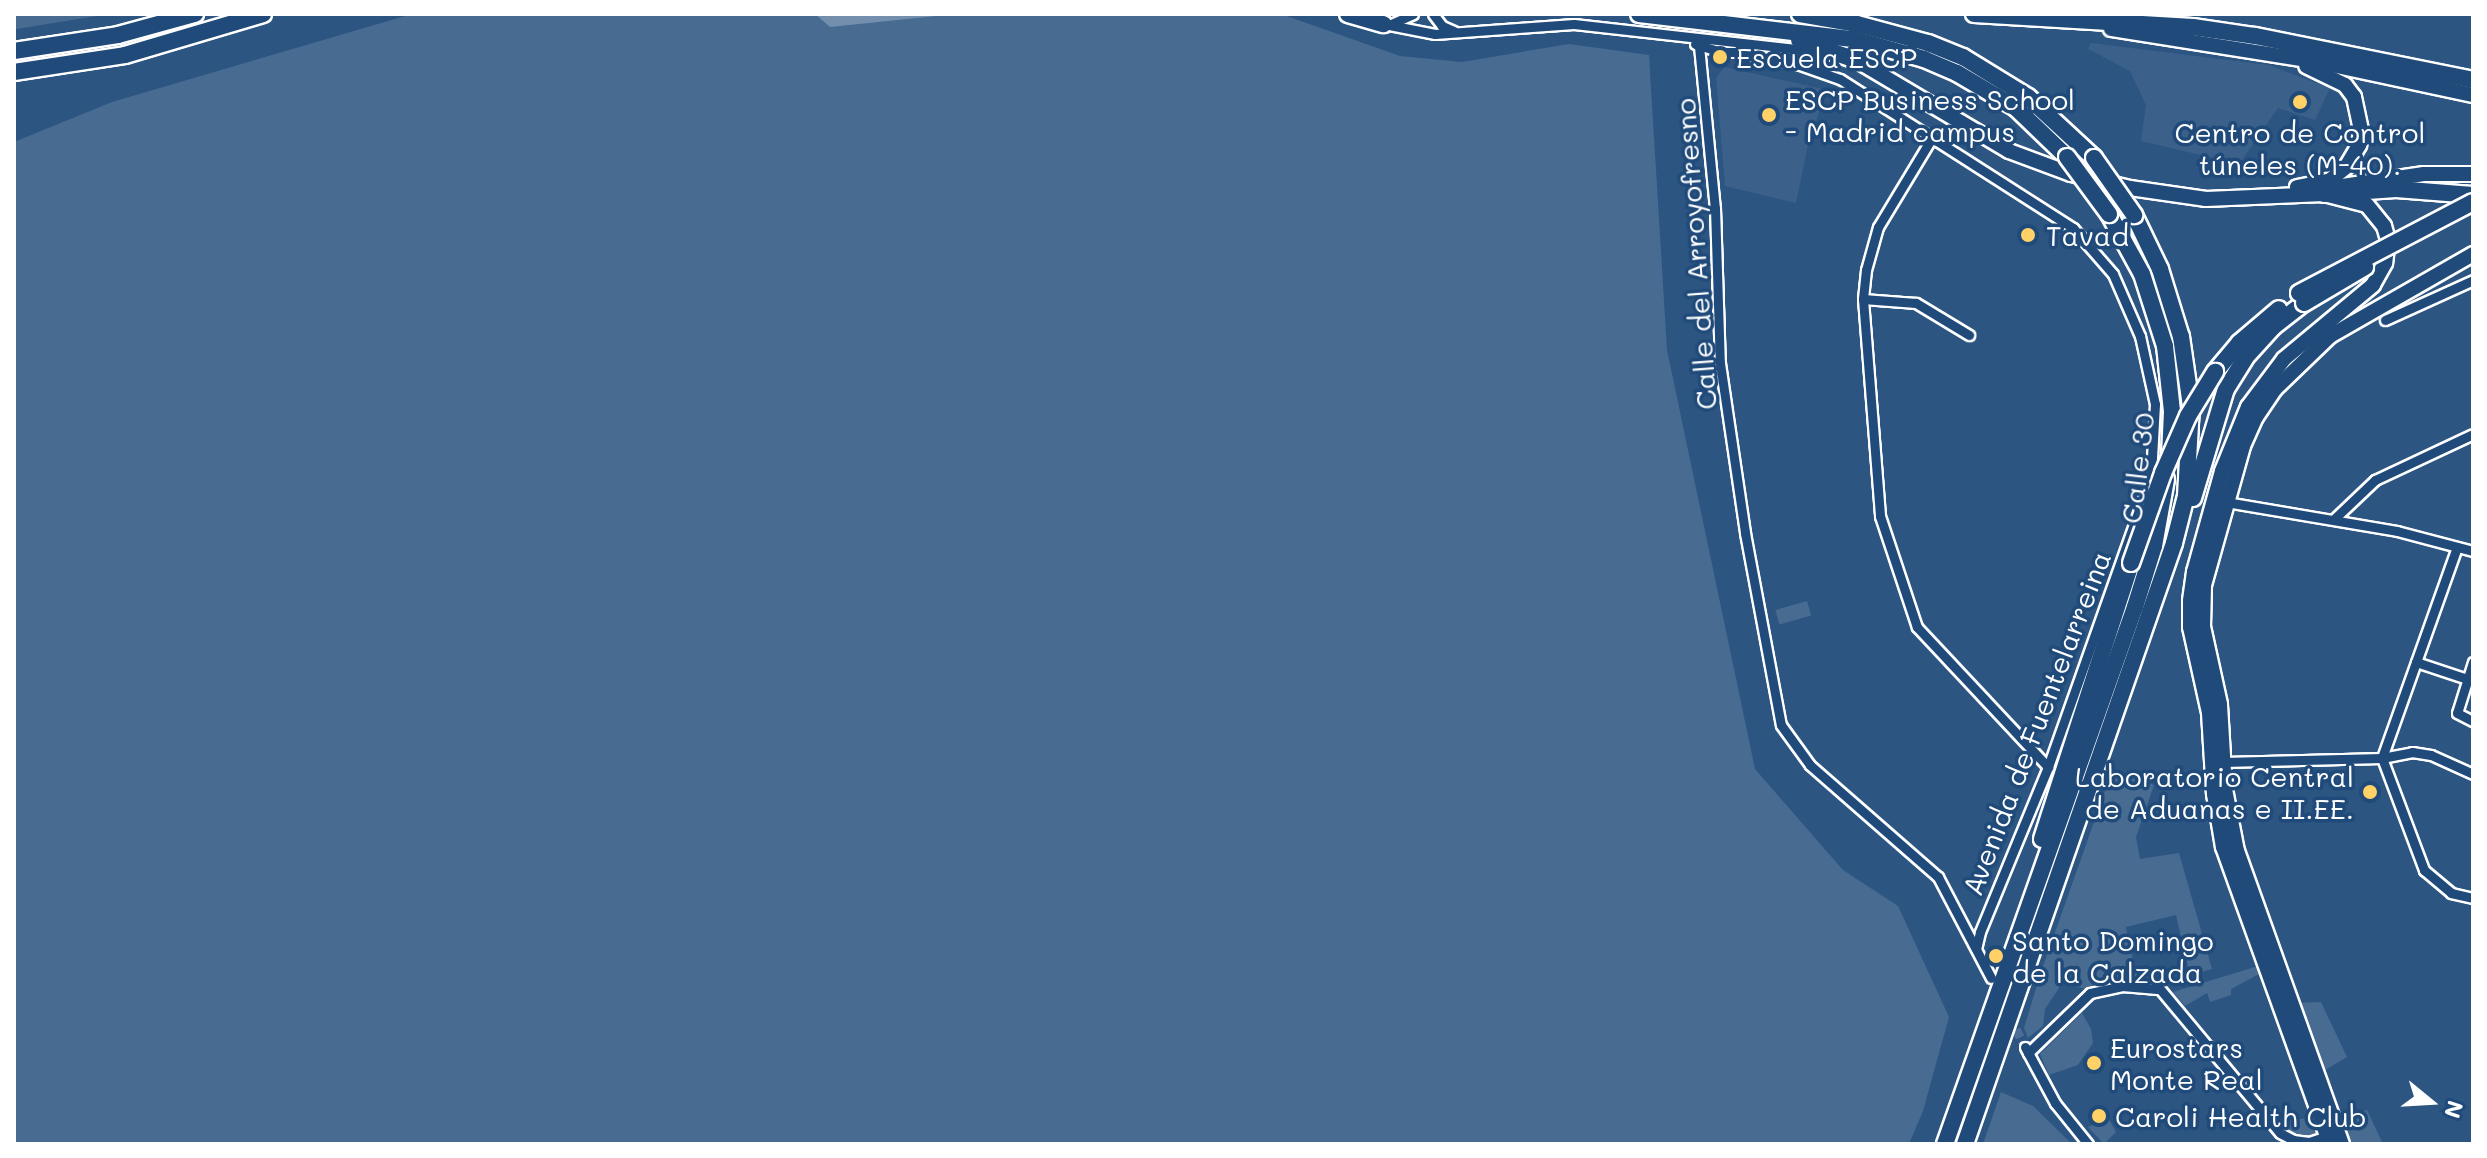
<!DOCTYPE html>
<html>
<head>
<meta charset="utf-8">
<style>
	body { margin:0 }
	#map { position:relative; width:2487px; height:1158px; overflow:hidden; background:#2c5582; font-family:Mali,sans-serif }
	div>[style] { position:absolute }
	[style*='--x'] { left:calc(var(--x)*1px); top:calc(var(--y)*1px); width:calc(var(--w)*1px); rotate:calc(var(--a)*1deg) }
	.built>* { inset:0; background:#3b618b }
	.green>* { inset:0; background:#486b92; transform-origin:0 0 }
	.water>* { inset:0; background:#748fad }
	.street-tunnel>* { height:9px; margin-top:-4.5px; transform-origin:0; background:repeating-linear-gradient(90deg,#4c6e95 0 9px,transparent 0 13.5px) }
	.roads { filter:drop-shadow(2px 0 #fff) drop-shadow(-2px 0 #fff) drop-shadow(0 2px #fff) drop-shadow(0 -2px #fff) }
	.street>* { height:9px; margin:-4.5px; padding:0 4.5px; transform-origin:4.5px; border-radius:4.5px; background:#1f4a7a }
	.secondary>* { height:14px; margin:-7px; padding:0 7px; transform-origin:7px; border-radius:7px; background:#1f4a7a }
	.highway>* { height:16px; margin:-8px; padding:0 8px; transform-origin:8px; border-radius:8px; background:#1f4a7a }
	.bridges { filter:drop-shadow(2px 0 #fff) drop-shadow(-2px 0 #fff) drop-shadow(0 2px #fff) drop-shadow(0 -2px #fff) }
	.highway-bridge>* { height:16px; margin:-8px; padding:0 8px; transform-origin:8px; border-radius:8px; background:#1f4a7a }
	.dots>* { width:22px; height:22px; translate:-50% -50%; box-sizing:border-box; border:4px solid #1f4a7a; border-radius:50% }
	span { translate:-50% -50%; white-space:nowrap; text-align:center; line-height:1.15; -webkit-text-stroke:7px #1f4a7a; paint-order:stroke }
	.poi-label { font-size:28px; color:#fff }
	.left { translate:0 -50%; text-align:left }
	.right { translate:-100% -50%; text-align:right }
	.street-label { font-size:28px; color:#fff }
	.frame { position:absolute; inset:0; border:16px solid #fff; pointer-events:none }
	.north { position:absolute; left:2391px; top:1062px; width:80px; height:80px; -webkit-text-stroke:6px #1f4a7a; paint-order:stroke; rotate:108deg; font-size:22px; font-weight:700; line-height:32px; text-align:center; color:#fff }
	.north::after { content:''; display:block; margin:auto; width:28px; height:36px; background:#fff; clip-path:polygon(50% 0,100% 100%,50% 72%,0 100%) }
</style>
</head>
<body>
<div id="map">
	<div class="built">
		<div style="clip-path:polygon(2091px 43px,2268px 65px,2330px 88px,2315px 120px,2278px 108px,2239px 164px,2141px 141px,2146px 105px,2130px 71px,2088px 49px)"></div>
		<div style="clip-path:polygon(1724px 67px,1827px 90px,1809px 140px,1796px 203px,1725px 186px,1716px 78px)"></div>
	</div>
	<div class="green">
		<div style="clip-path:polygon(14px 14px,109px 14px,17px 29px,14px 29px)"></div>
		<div style="clip-path:polygon(412px 14px,1281px 14px,1400px 56px,1462px 62px,1569px 44px,1649px 55px,1667px 350px,1755px 769px,1843px 870px,1898px 906px,1949px 1017px,1923px 1111px,1909px 1144px,14px 1144px,14px 142px,112px 102px)"></div>
		<div style="left:1807px;top:601px;width:15px;height:33px;rotate:74deg"></div>
		<div style="clip-path:polygon(2112px 771px,2154px 785px,2136px 837px,2140px 859px,2179px 853px,2212px 969px,2190px 975px,2176px 915px,2126px 927px,2135px 970px,2147px 967px,2149px 978px,2099px 981px,2085px 989px,2063px 982px,2045px 1009px,2043px 1026px,2028px 1038px,2024px 1028px,2041px 972px)"></div>
		<div style="clip-path:polygon(2258px 966px,2263px 972px,2231px 989px,2231px 995px,2210px 1002px,2207px 993px,2185px 1006px,2173px 992px)"></div>
		<div style="clip-path:polygon(2321px 1002px,2347px 1057px,2320px 1073px,2295px 1003px)"></div>
		<div style="clip-path:polygon(2082px 1013px,2091px 1029px,2093px 1043px,2078px 1065px,2049px 1075px,2040px 1054px)"></div>
		<div style="clip-path:polygon(2001px 1092px,2033px 1106px,2072px 1144px,1983px 1144px)"></div>
		<div style="clip-path:polygon(2104px 1110px,2116px 1132px,2104px 1144px,2088px 1127px,2103px 1121px,2099px 1113px)"></div>
		<div style="clip-path:polygon(2367px 1110px,2383px 1144px,2350px 1144px,2344px 1121px)"></div>
		<div style="clip-path:polygon(2315px 1117px,2319px 1131px,2309px 1137px,2296px 1135px,2278px 1122px)"></div>
	</div>
	<div class="water">
		<div style="clip-path:polygon(815px 14px,1021px 14px,936px 16px,830px 27px)"></div>
	</div>
	<div class="street-tunnel">
		<div style="--x:2010;--y:1017;--w:34;--a:63"></div>
	</div>
	<div class="roads">
		<div class="street">
			<div style="--x:1433;--y:14;--w:15;--a:53"></div>
			<div style="--x:1442;--y:26;--w:13;--a:23"></div>
			<div style="--x:1384;--y:24;--w:52;--a:11.1"></div>
			<div style="--x:1435;--y:34;--w:139;--a:-4.1"></div>
			<div style="--x:1574;--y:24;--w:241;--a:6.4"></div>
			<div style="--x:1391;--y:24;--w:24;--a:-24"></div>
			<div style="--x:1695;--y:44;--w:27;--a:17"></div>
			<div style="--x:1721;--y:52;--w:18;--a:0"></div>
			<div style="--x:1699;--y:46;--w:163;--a:84.4"></div>
			<div style="--x:1715;--y:208;--w:155;--a:88.2"></div>
			<div style="--x:1720;--y:363;--w:172;--a:81.6"></div>
			<div style="--x:1745;--y:533;--w:195;--a:79.4"></div>
			<div style="--x:1781;--y:725;--w:49;--a:54.1"></div>
			<div style="--x:1810;--y:765;--w:170;--a:41.2"></div>
			<div style="--x:1938;--y:877;--w:114;--a:62.3"></div>
			<div style="--x:1736;--y:52;--w:65;--a:11.5"></div>
			<div style="--x:1800;--y:65;--w:42;--a:19.3"></div>
			<div style="--x:1840;--y:79;--w:277;--a:32.6"></div>
			<div style="--x:2073;--y:228;--w:61;--a:49"></div>
			<div style="--x:2113;--y:274;--w:68;--a:66.5"></div>
			<div style="--x:2140;--y:336;--w:70;--a:77.6"></div>
			<div style="--x:2155;--y:404;--w:72;--a:93.2"></div>
			<div style="--x:2151;--y:476;--w:309;--a:109.5"></div>
			<div style="--x:2048;--y:767;--w:178;--a:112.4"></div>
			<div style="--x:1980;--y:932;--w:17;--a:103"></div>
			<div style="--x:1933;--y:136;--w:106;--a:121.1"></div>
			<div style="--x:1878;--y:227;--w:45;--a:105.6"></div>
			<div style="--x:1866;--y:270;--w:29;--a:96"></div>
			<div style="--x:1863;--y:299;--w:218;--a:85.5"></div>
			<div style="--x:1880;--y:516;--w:117;--a:71.6"></div>
			<div style="--x:1917;--y:627;--w:192;--a:46.9"></div>
			<div style="--x:1863;--y:299;--w:53;--a:4.3"></div>
			<div style="--x:1916;--y:303;--w:62;--a:31.1"></div>
			<div style="--x:2385;--y:320;--w:97;--a:-24.4"></div>
			<div style="--x:2226;--y:502;--w:173;--a:9.6"></div>
			<div style="--x:2397;--y:531;--w:79;--a:14.7"></div>
			<div style="--x:2334;--y:519;--w:57;--a:-43.6"></div>
			<div style="--x:2375;--y:480;--w:108;--a:-25.1"></div>
			<div style="--x:2457;--y:547;--w:224;--a:109.6"></div>
			<div style="--x:2382;--y:758;--w:120;--a:69.4"></div>
			<div style="--x:2424;--y:870;--w:35;--a:40"></div>
			<div style="--x:2451;--y:893;--w:23;--a:13"></div>
			<div style="--x:2416;--y:662;--w:54;--a:18.4"></div>
			<div style="--x:2473;--y:662;--w:53;--a:107.4"></div>
			<div style="--x:2457;--y:713;--w:18;--a:27"></div>
			<div style="--x:2223;--y:762;--w:159;--a:-1.4"></div>
			<div style="--x:2382;--y:758;--w:31;--a:-11"></div>
			<div style="--x:2412;--y:752;--w:19;--a:9"></div>
			<div style="--x:2431;--y:755;--w:46;--a:24.3"></div>
			<div style="--x:2025;--y:1047;--w:64;--a:61.8"></div>
			<div style="--x:2055;--y:1103;--w:53;--a:51.2"></div>
			<div style="--x:2028;--y:1053;--w:86;--a:-44.1"></div>
			<div style="--x:2090;--y:993;--w:33;--a:-12"></div>
			<div style="--x:2122;--y:986;--w:38;--a:5"></div>
			<div style="--x:2160;--y:989;--w:187;--a:50.2"></div>
			<div style="--x:2280;--y:1133;--w:15;--a:28"></div>
			<div style="--x:2293;--y:1140;--w:16;--a:7"></div>
			<div style="--x:2309;--y:1142;--w:19;--a:-18"></div>
		</div>
		<div class="secondary">
			<div style="--x:2111;--y:29;--w:211;--a:9"></div>
			<div style="--x:2319;--y:62;--w:157;--a:12.1"></div>
			<div style="--x:1856;--y:60;--w:178;--a:30.7"></div>
			<div style="--x:2009;--y:151;--w:66;--a:20.4"></div>
			<div style="--x:2071;--y:174;--w:61;--a:13.3"></div>
			<div style="--x:2130;--y:188;--w:77;--a:8.2"></div>
			<div style="--x:2206;--y:199;--w:118;--a:-2.4"></div>
			<div style="--x:2324;--y:194;--w:44;--a:14.3"></div>
			<div style="--x:2367;--y:205;--w:27;--a:51"></div>
			<div style="--x:2384;--y:226;--w:15;--a:74"></div>
			<div style="--x:2388;--y:240;--w:23;--a:97"></div>
			<div style="--x:2385;--y:263;--w:25;--a:119"></div>
			<div style="--x:2373;--y:285;--w:116;--a:140.3"></div>
			<div style="--x:2284;--y:359;--w:60;--a:126.9"></div>
			<div style="--x:2248;--y:407;--w:69;--a:112.1"></div>
			<div style="--x:2222;--y:471;--w:105;--a:105.5"></div>
			<div style="--x:2194;--y:572;--w:29;--a:98"></div>
			<div style="--x:2190;--y:601;--w:26;--a:90"></div>
			<div style="--x:2190;--y:627;--w:88;--a:77.5"></div>
			<div style="--x:2209;--y:713;--w:81;--a:86.5"></div>
			<div style="--x:2214;--y:794;--w:54;--a:80.4"></div>
			<div style="--x:2223;--y:847;--w:316;--a:70.2"></div>
			<div style="--x:2297;--y:187;--w:33;--a:-11"></div>
			<div style="--x:2329;--y:181;--w:22;--a:-39"></div>
			<div style="--x:2346;--y:167;--w:26;--a:-59"></div>
			<div style="--x:2359;--y:145;--w:15;--a:-82"></div>
			<div style="--x:2361;--y:130;--w:34;--a:-102"></div>
			<div style="--x:2354;--y:97;--w:15;--a:-127"></div>
			<div style="--x:2345;--y:85;--w:43;--a:-154"></div>
			<div style="--x:2329;--y:188;--w:96;--a:-8.4"></div>
			<div style="--x:2424;--y:174;--w:49;--a:0"></div>
			<div style="--x:2342;--y:1144;--w:311;--a:-109.7"></div>
			<div style="--x:2237;--y:851;--w:63;--a:-101"></div>
			<div style="--x:2225;--y:789;--w:85;--a:-93.4"></div>
			<div style="--x:2220;--y:704;--w:79;--a:-102.4"></div>
			<div style="--x:2203;--y:627;--w:42;--a:-88.6"></div>
			<div style="--x:2204;--y:585;--w:144;--a:-74.3"></div>
			<div style="--x:2243;--y:446;--w:32;--a:-66"></div>
			<div style="--x:2256;--y:417;--w:34;--a:-56"></div>
			<div style="--x:2275;--y:389;--w:76;--a:-43.9"></div>
			<div style="--x:2330;--y:336;--w:165;--a:-29.8"></div>
		</div>
		<div class="highway">
			<div style="--x:1348;--y:14;--w:37;--a:16"></div>
			<div style="--x:1639;--y:14;--w:215;--a:6.7"></div>
			<div style="--x:1853;--y:39;--w:74;--a:15.7"></div>
			<div style="--x:1924;--y:59;--w:36;--a:23"></div>
			<div style="--x:1957;--y:73;--w:69;--a:30.7"></div>
			<div style="--x:2016;--y:108;--w:71;--a:43.9"></div>
			<div style="--x:1800;--y:14;--w:58;--a:10"></div>
			<div style="--x:1857;--y:24;--w:73;--a:15"></div>
			<div style="--x:1928;--y:43;--w:38;--a:22"></div>
			<div style="--x:1963;--y:57;--w:76;--a:31.6"></div>
			<div style="--x:2028;--y:97;--w:90;--a:42.7"></div>
			<div style="--x:1974;--y:14;--w:219;--a:3.4"></div>
			<div style="--x:2193;--y:27;--w:63;--a:8.3"></div>
			<div style="--x:2255;--y:36;--w:222;--a:11.4"></div>
			<div style="--x:1799;--y:40;--w:60;--a:19.3"></div>
			<div style="--x:14;--y:51;--w:105;--a:-8.7"></div>
			<div style="--x:118;--y:35;--w:80;--a:-15.3"></div>
			<div style="--x:14;--y:72;--w:112;--a:-8.7"></div>
			<div style="--x:125;--y:55;--w:144;--a:-16.5"></div>
			<div style="--x:2324;--y:194;--w:72;--a:-4"></div>
			<div style="--x:2396;--y:189;--w:77;--a:4.5"></div>
			<div style="--x:2109;--y:214;--w:68;--a:61.2"></div>
			<div style="--x:2142;--y:274;--w:76;--a:72.3"></div>
			<div style="--x:2165;--y:346;--w:65;--a:83.9"></div>
			<div style="--x:2172;--y:411;--w:45;--a:92.5"></div>
			<div style="--x:2215;--y:372;--w:38;--a:-50"></div>
			<div style="--x:2239;--y:343;--w:52;--a:-40.4"></div>
			<div style="--x:2193;--y:498;--w:114;--a:-73.2"></div>
			<div style="--x:2226;--y:389;--w:36;--a:-58"></div>
			<div style="--x:2245;--y:358;--w:42;--a:-47.9"></div>
			<div style="--x:2273;--y:327;--w:39;--a:-38"></div>
			<div style="--x:2042;--y:839;--w:290;--a:-72.1"></div>
			<div style="--x:1945;--y:1144;--w:570;--a:-70.52"></div>
			<div style="--x:2135;--y:607;--w:64;--a:-72.7"></div>
			<div style="--x:2154;--y:546;--w:68;--a:-79.8"></div>
			<div style="--x:1965;--y:1144;--w:636;--a:-70.82"></div>
			<div style="--x:2174;--y:543;--w:49;--a:-75.7"></div>
			<div style="--x:2186;--y:496;--w:90;--a:-86.8"></div>
			<div style="--x:2191;--y:406;--w:70;--a:-98.2"></div>
			<div style="--x:2181;--y:337;--w:71;--a:-107.2"></div>
			<div style="--x:2160;--y:269;--w:60;--a:-115.7"></div>
		</div>
	</div>
	<div class="bridges">
		<div class="highway-bridge">
			<div style="--x:2067;--y:157;--w:71;--a:53.6"></div>
			<div style="--x:2094;--y:158;--w:70;--a:54.9"></div>
			<div style="--x:2299;--y:293;--w:196;--a:-27.6"></div>
			<div style="--x:2304;--y:303;--w:71;--a:-30.5"></div>
			<div style="--x:2131;--y:563;--w:96;--a:-70.4"></div>
			<div style="--x:2163;--y:473;--w:62;--a:-66.3"></div>
			<div style="--x:2188;--y:416;--w:52;--a:-58.5"></div>
		</div>
	</div>
	<div class="dots">
		<div style="left:1720px;top:57px;background:#ffd166"></div>
		<div style="left:2300px;top:102px;background:#ffd166"></div>
		<div style="left:1769px;top:115px;background:#ffd166"></div>
		<div style="left:2028px;top:235px;background:#ffd166"></div>
		<div style="left:2370px;top:792px;background:#ffd166"></div>
		<div style="left:1996px;top:956px;background:#ffd166"></div>
		<div style="left:2094px;top:1063px;background:#ffd166"></div>
		<div style="left:2099px;top:1116px;background:#ffd166"></div>
	</div>
	<div class="poi-label">
		<span class="left" style="left:1736px;top:57px">Escuela ESCP</span>
		<span class="left" style="left:1785px;top:115px">ESCP Business School<br>- Madrid campus</span>
		<span style="left:2300px;top:148px">Centro de Control<br>túneles (M-40).</span>
		<span class="left" style="left:2046px;top:235px">Tavad</span>
		<span class="right" style="left:2354px;top:792px">Laboratorio Central<br>de Aduanas e II.EE.</span>
		<span class="left" style="left:2012px;top:956px">Santo Domingo<br>de la Calzada</span>
		<span class="left" style="left:2110px;top:1063px">Eurostars<br>Monte Real</span>
		<span class="left" style="left:2115px;top:1116px">Caroli Health Club</span>
	</div>
	<div class="street-label">
		<span style="left:1695px;top:254px;rotate:-94deg">Calle del Arroyofresno</span>
		<span style="left:2137px;top:468px;rotate:-83deg">Calle 30</span>
		<span style="left:2036px;top:723px;rotate:-69deg">Avenida de Fuentelarreina</span>
	</div>
	<div class="frame"></div>
	<div class="north">N</div>
</div>
</body>
</html>
